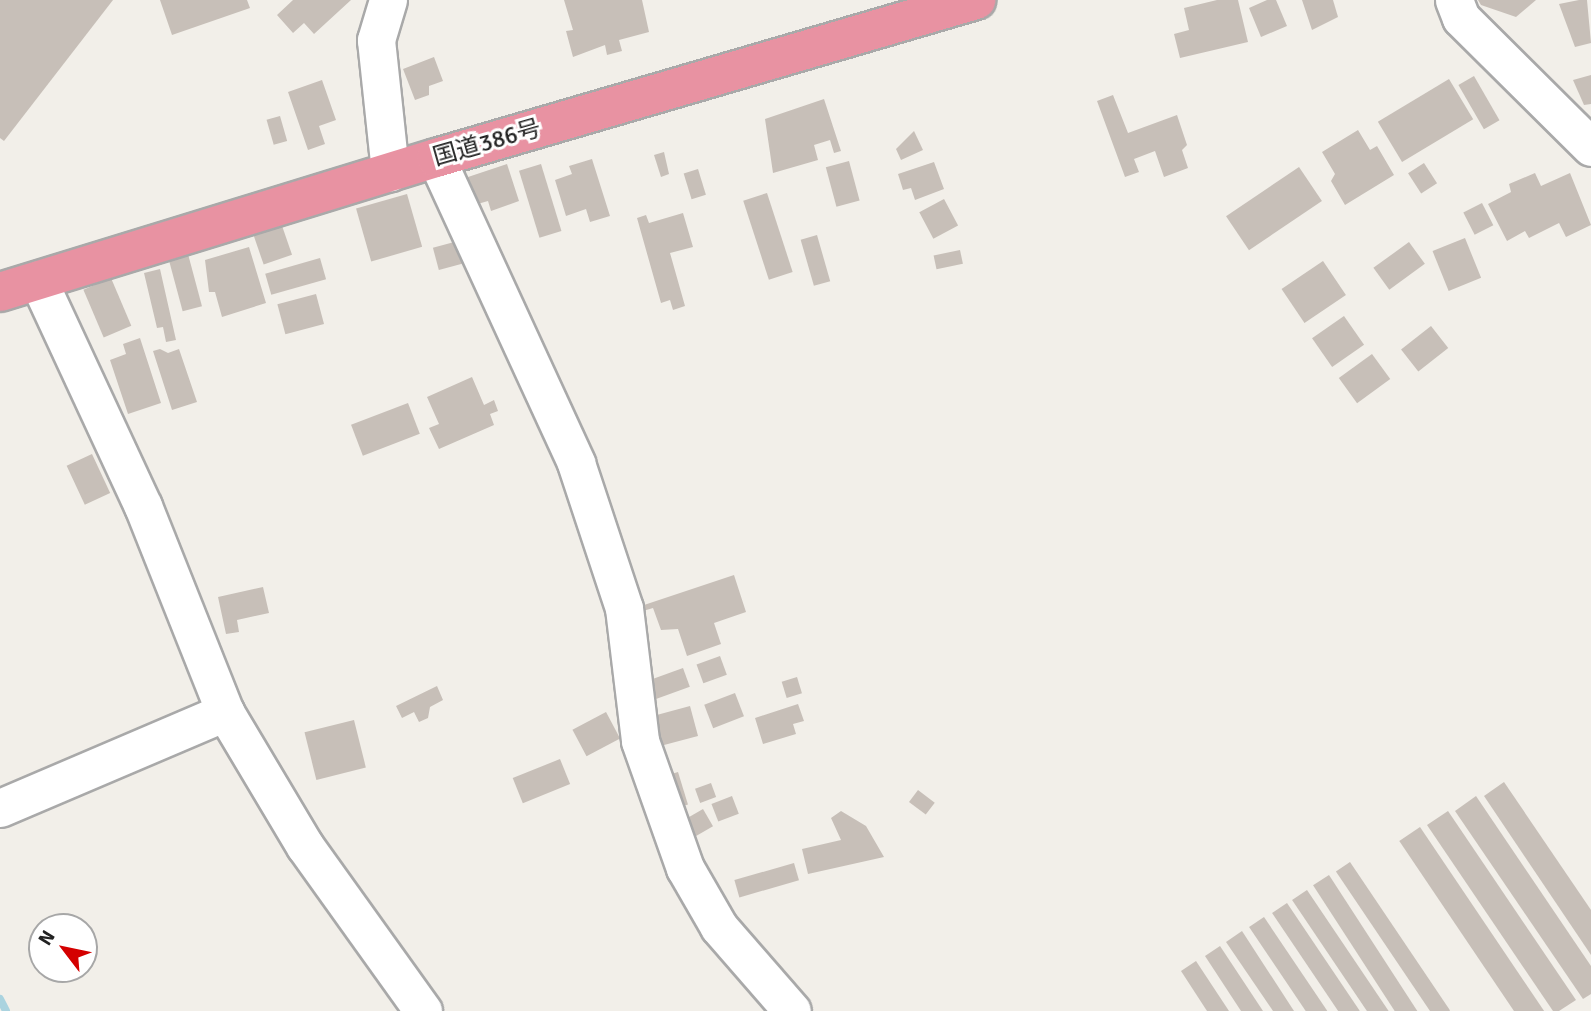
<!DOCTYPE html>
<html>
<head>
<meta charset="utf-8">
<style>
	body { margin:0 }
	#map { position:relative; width:1591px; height:1011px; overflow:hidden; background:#f2efe9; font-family:Signika,"Noto Sans JP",sans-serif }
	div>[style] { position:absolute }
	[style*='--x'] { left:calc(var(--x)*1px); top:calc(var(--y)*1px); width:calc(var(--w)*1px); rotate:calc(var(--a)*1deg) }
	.stream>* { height:8px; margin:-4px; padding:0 4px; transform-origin:4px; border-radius:4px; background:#aad3df }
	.building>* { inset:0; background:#c7bfb8; transform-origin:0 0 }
	.roads { filter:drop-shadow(2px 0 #a9a9a9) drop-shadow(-2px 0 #a9a9a9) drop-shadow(0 2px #a9a9a9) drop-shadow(0 -2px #a9a9a9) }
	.minor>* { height:37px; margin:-18.5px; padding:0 18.5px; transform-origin:18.5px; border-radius:18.5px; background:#fff }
	.highway>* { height:38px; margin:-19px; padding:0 19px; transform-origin:19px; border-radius:19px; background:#e892a2 }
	span { translate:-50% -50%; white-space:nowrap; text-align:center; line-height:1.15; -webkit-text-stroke:6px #fff; paint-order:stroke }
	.street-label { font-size:24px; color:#222 }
	.north { position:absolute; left:28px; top:913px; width:70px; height:70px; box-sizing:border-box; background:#fff; border:2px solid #a7a7a7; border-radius:50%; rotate:302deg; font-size:19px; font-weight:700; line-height:28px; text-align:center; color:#222 }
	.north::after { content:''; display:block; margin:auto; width:24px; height:32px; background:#d40000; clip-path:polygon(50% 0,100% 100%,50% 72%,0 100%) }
</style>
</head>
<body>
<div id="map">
	<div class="stream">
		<div style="--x:0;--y:999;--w:13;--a:63"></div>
	</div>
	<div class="building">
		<div style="clip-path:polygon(0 0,113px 0,4px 141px,0 138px)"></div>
		<div style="clip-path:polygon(160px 0,247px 0,250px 8px,172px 35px)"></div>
		<div style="clip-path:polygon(293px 0,351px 0,314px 34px,304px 23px,293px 33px,277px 15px)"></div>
		<div style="clip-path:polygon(564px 0,642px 0,649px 32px,619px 40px,622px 51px,607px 55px,605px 45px,573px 57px,566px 31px,573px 30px)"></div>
		<div style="clip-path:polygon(1217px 0,1238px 0,1248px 42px,1180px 58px,1174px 34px,1189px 30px,1184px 8px)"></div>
		<div style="clip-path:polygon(1267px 0,1276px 0,1287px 26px,1261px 37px,1249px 8px)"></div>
		<div style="clip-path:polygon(1302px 0,1333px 0,1338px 17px,1312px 30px)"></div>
		<div style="clip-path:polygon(1478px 0,1536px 0,1516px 17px,1481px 5px)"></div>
		<div style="clip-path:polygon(1579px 0,1587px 0,1591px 43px,1575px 47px,1559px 4px)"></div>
		<div style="clip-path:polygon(434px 57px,443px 81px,429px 86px,429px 95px,415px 100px,403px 69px)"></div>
		<div style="clip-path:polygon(1591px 75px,1591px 104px,1584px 105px,1573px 80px)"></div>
		<div style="left:1474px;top:76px;width:51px;height:18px;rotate:60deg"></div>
		<div style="left:1449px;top:79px;width:47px;height:83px;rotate:59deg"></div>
		<div style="clip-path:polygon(322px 80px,336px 120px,319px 126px,325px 144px,308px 150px,288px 92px)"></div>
		<div style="clip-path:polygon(1113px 95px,1128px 133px,1177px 115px,1187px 145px,1182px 150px,1188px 168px,1164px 177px,1155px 151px,1134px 159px,1139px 172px,1125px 177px,1097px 101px)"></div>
		<div style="clip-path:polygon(824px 99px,841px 151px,834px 153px,830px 140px,814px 145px,818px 160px,773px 173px,765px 119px)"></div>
		<div style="left:280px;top:116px;width:26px;height:14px;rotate:74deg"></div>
		<div style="clip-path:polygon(1358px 130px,1370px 150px,1377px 146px,1394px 175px,1345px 205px,1331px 181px,1335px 174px,1322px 152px)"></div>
		<div style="clip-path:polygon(914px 131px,923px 150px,901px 160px,896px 149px)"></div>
		<div style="clip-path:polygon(664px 152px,669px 174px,661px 177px,654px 155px)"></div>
		<div style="clip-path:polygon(592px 159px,610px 216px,590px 222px,586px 209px,566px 216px,555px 180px,572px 174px,569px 166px)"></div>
		<div style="left:849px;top:161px;width:41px;height:24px;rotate:75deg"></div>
		<div style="clip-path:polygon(934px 162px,944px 189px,915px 200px,911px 188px,903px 190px,898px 174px)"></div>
		<div style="left:1424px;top:163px;width:24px;height:19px;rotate:57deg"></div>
		<div style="clip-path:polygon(507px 164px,519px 201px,491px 211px,488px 201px,474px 205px,465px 178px)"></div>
		<div style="left:541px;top:164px;width:70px;height:23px;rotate:73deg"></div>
		<div style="left:1299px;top:167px;width:41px;height:88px;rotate:56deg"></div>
		<div style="left:698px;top:169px;width:27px;height:15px;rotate:73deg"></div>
		<div style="clip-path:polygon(1535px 173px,1541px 186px,1570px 173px,1591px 225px,1566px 237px,1559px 223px,1529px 238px,1525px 231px,1507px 241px,1488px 204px,1511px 192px,1509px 184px)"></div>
		<div style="left:767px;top:193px;width:83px;height:25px;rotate:72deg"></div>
		<div style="left:407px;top:194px;width:55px;height:53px;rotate:74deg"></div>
		<div style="left:944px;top:199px;width:30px;height:28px;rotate:62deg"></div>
		<div style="left:1482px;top:203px;width:25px;height:21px;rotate:63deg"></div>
		<div style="clip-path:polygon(683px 213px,693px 247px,670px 253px,685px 306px,673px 310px,670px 300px,661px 303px,637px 218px,646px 215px,649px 223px)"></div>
		<div style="left:279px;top:217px;width:40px;height:30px;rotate:71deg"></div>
		<div style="left:817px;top:235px;width:48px;height:17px;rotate:74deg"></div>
		<div style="left:1465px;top:238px;width:43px;height:35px;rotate:68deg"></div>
		<div style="left:458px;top:241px;width:23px;height:26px;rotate:75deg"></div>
		<div style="left:1409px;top:242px;width:27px;height:44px;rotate:54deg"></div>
		<div style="clip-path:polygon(249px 247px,266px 303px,222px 317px,215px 292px,209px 292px,205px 260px)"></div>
		<div style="left:960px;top:250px;width:14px;height:27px;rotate:78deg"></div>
		<div style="left:188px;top:254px;width:54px;height:20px;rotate:75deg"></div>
		<div style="left:320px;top:258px;width:22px;height:57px;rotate:74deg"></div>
		<div style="left:1323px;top:261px;width:41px;height:50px;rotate:56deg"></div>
		<div style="clip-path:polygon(160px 269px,176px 340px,166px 342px,163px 327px,157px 328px,144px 273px)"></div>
		<div style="left:111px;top:278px;width:52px;height:30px;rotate:67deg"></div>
		<div style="left:316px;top:294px;width:31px;height:40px;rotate:75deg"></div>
		<div style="left:1344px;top:316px;width:35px;height:39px;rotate:55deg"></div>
		<div style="left:1431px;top:326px;width:28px;height:38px;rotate:52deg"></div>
		<div style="clip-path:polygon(140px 338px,161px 403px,128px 414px,110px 360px,126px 354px,123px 344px)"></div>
		<div style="clip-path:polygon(160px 349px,168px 353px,179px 349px,197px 402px,172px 410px,153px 351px)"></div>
		<div style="left:1372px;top:354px;width:31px;height:41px;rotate:54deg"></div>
		<div style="clip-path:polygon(472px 377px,484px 405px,494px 400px,498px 411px,490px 414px,494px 425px,439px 449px,429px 428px,439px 424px,427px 397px)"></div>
		<div style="left:408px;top:403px;width:33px;height:61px;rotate:69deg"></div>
		<div style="left:92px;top:454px;width:43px;height:28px;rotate:65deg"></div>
		<div style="clip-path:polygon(734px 575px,746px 612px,714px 623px,721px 644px,687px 656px,678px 629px,661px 630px,653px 608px,643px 611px,644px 605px)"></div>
		<div style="clip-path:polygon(263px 587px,269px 613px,237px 620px,239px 632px,226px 634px,218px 597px)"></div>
		<div style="left:720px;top:656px;width:20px;height:25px;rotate:70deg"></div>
		<div style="left:683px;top:668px;width:20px;height:36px;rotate:70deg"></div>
		<div style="left:797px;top:677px;width:17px;height:16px;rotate:73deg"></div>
		<div style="clip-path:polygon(437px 686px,443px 700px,430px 707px,428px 718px,419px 722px,414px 712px,402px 718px,396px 706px)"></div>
		<div style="left:735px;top:693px;width:25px;height:33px;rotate:69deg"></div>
		<div style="clip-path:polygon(798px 704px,804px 721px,793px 724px,796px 734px,763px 744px,755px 718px)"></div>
		<div style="left:690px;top:706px;width:31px;height:45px;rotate:75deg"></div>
		<div style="left:606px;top:712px;width:30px;height:38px;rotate:62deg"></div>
		<div style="left:354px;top:720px;width:49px;height:51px;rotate:76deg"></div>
		<div style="left:560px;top:759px;width:27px;height:51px;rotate:68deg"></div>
		<div style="left:678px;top:772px;width:34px;height:19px;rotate:73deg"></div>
		<div style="clip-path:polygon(1504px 782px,1591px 910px,1591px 955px,1484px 796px)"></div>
		<div style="left:711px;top:783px;width:15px;height:17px;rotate:70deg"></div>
		<div style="left:918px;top:790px;width:21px;height:15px;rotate:37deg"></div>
		<div style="left:732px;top:796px;width:19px;height:22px;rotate:69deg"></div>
		<div style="clip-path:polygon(1476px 796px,1591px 966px,1591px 994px,1583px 999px,1455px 811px)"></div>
		<div style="left:703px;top:809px;width:20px;height:25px;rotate:60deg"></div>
		<div style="clip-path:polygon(841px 811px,866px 826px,884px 857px,808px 874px,802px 849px,841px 840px,831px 818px)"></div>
		<div style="clip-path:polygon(1448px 811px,1576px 1000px,1559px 1011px,1553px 1011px,1427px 825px)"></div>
		<div style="left:1420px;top:827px;width:222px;height:25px;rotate:56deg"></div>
		<div style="left:1350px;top:862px;width:179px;height:17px;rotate:56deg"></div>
		<div style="left:794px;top:863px;width:18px;height:62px;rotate:74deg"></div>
		<div style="left:1329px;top:875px;width:163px;height:19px;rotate:57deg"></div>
		<div style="left:1307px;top:890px;width:146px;height:18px;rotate:56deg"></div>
		<div style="left:1287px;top:903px;width:130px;height:18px;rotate:56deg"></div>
		<div style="left:1264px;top:917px;width:113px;height:18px;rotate:56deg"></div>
		<div style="clip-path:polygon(1242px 931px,1294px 1011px,1273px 1011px,1226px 942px)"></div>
		<div style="clip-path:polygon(1220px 946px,1263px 1011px,1241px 1011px,1205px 956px)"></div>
		<div style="clip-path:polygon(1196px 961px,1229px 1011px,1207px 1011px,1181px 971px)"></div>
	</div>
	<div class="roads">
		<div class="minor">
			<div style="--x:388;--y:0;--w:42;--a:106.7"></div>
			<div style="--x:376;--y:40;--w:133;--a:83.9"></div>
			<div style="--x:1454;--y:0;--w:19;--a:69"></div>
			<div style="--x:1461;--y:18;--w:183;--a:44.8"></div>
			<div style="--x:436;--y:158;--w:336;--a:65.3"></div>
			<div style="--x:576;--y:463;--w:153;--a:71.7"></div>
			<div style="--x:624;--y:608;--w:134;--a:83.1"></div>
			<div style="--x:640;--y:741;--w:135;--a:70.5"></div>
			<div style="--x:685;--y:868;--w:68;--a:60"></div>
			<div style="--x:719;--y:927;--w:111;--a:49"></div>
			<div style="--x:38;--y:280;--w:249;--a:65.1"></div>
			<div style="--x:143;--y:506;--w:222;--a:68.3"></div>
			<div style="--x:225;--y:712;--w:156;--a:59.2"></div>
			<div style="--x:305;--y:846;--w:203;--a:54.4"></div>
			<div style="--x:0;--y:808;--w:245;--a:-23.1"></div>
		</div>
		<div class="highway">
			<div style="--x:0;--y:292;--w:456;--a:-17.1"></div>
			<div style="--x:436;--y:158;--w:563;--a:-16.31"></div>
		</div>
	</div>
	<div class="street-label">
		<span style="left:487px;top:143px;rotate:-16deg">国道386号</span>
	</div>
	<div class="north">N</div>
</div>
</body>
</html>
